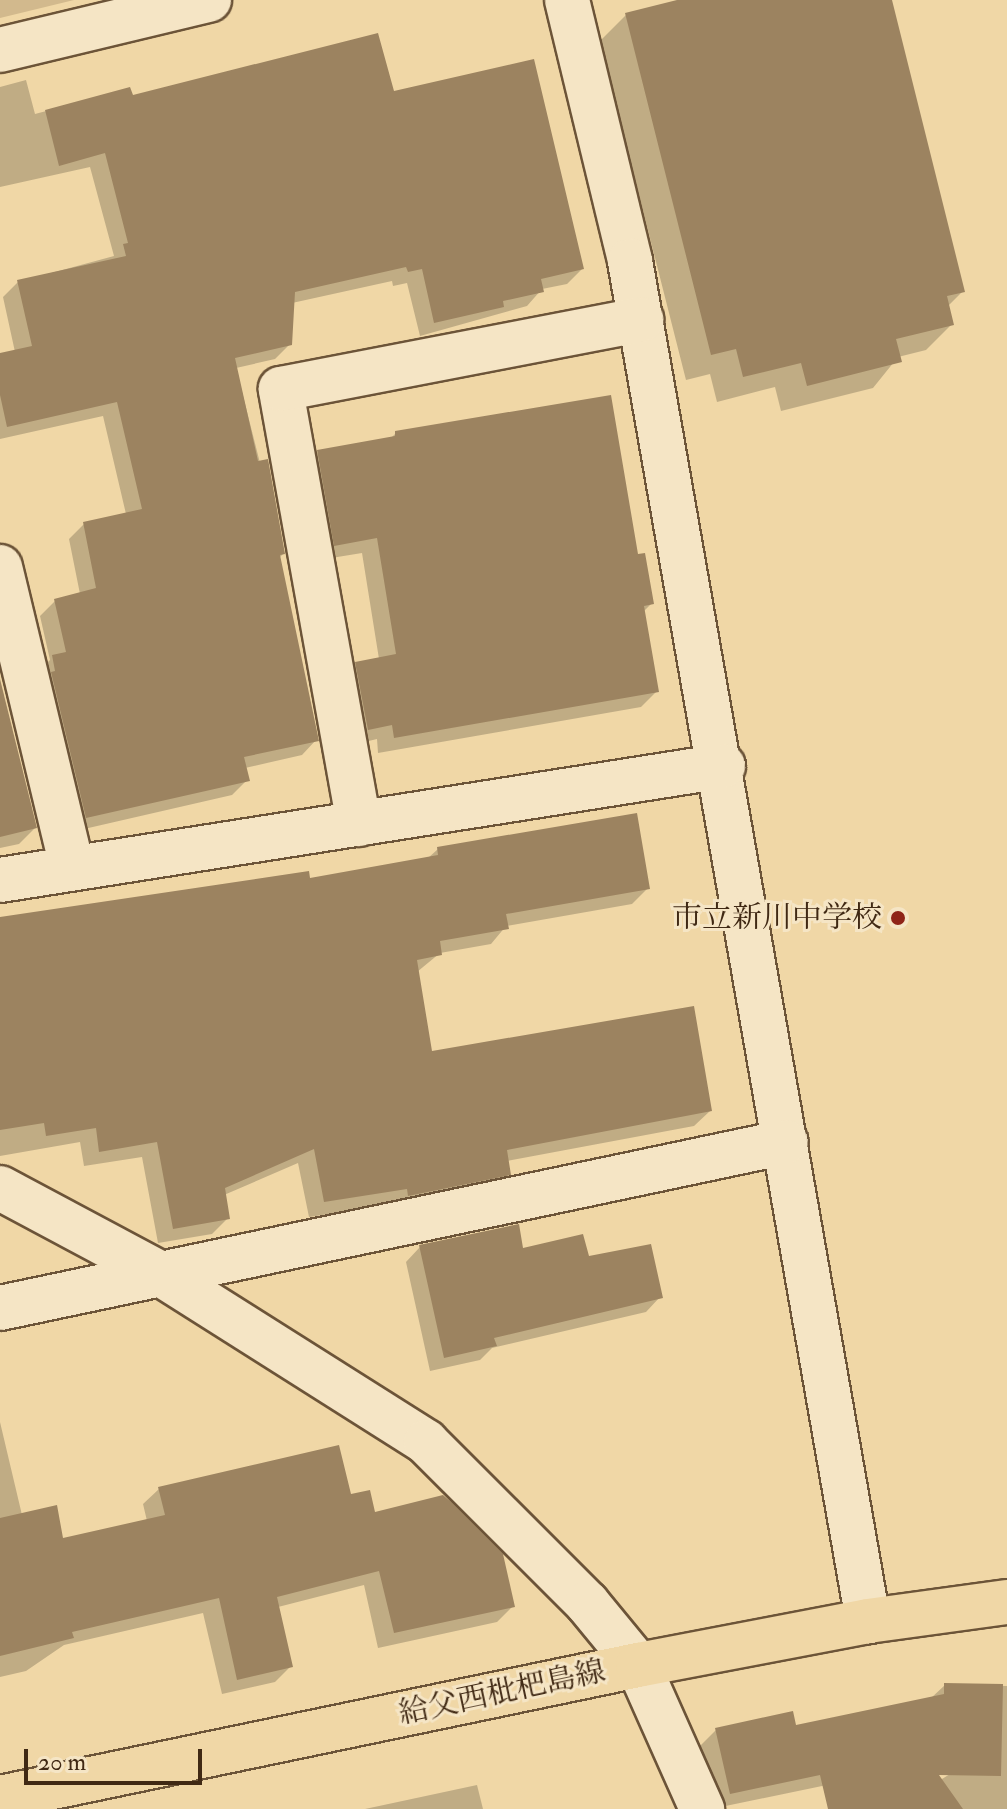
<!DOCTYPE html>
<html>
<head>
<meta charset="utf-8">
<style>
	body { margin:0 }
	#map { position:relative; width:1007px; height:1809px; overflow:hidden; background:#f0d7a6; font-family:"IM FELL Double Pica","Noto Serif JP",serif }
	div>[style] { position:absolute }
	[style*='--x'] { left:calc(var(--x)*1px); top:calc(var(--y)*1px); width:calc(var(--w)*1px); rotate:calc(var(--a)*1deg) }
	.green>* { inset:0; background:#d2b98d }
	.shadow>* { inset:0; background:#0003 }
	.building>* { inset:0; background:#9c8360 }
	.roads { filter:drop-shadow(2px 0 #6c5438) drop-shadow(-2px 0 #6c5438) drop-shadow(0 2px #6c5438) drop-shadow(0 -2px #6c5438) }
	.minor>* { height:44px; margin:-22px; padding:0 22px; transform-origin:22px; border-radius:22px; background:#f5e5c5 }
	.major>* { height:44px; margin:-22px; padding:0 22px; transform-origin:22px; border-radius:22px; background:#f0d7a6 }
	.dots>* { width:22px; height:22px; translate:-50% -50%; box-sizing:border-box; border:4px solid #f5e5c5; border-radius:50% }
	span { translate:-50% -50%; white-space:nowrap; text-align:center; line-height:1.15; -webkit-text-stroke:6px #f5e5c5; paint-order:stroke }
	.poi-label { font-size:30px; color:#402914 }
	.right { translate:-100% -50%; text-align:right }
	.street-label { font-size:30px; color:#402914 }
	.scale { position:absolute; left:24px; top:1749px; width:178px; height:36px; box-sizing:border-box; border:4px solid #402914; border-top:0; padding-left:10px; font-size:24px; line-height:28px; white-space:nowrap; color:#402914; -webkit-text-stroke:6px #f5e5c5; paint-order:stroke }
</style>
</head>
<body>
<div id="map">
	<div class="green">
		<div style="clip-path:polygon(0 0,74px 0,0 18px)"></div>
	</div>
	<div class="shadow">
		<div style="clip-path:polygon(685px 0,890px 0,963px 291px,948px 306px,952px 324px,926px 350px,898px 357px,873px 388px,781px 411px,775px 387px,717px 402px,710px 374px,686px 380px,600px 41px,626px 15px)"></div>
		<div style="clip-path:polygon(26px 80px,35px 114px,129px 89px,132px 97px,392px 94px,582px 269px,567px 284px,542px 289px,527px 306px,420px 336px,407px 283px,393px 286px,392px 281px,292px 303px,290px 344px,275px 359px,236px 368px,283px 554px,279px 558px,316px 740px,302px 755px,245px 768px,247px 780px,232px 795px,71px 832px,38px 672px,50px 660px,40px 616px,55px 601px,80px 594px,69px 539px,84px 524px,126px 514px,103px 416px,0 439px,0 355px,15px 352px,3px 297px,18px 282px,114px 256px,90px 167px,0 187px,0 87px)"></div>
		<div style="clip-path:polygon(396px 433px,637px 556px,652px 603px,643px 612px,657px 691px,641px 707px,378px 753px,377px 739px,352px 745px,340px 679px,356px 663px,379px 659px,362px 553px,319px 560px,302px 468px,318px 452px,390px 439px)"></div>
		<div style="clip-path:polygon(0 683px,35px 828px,19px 844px,0 848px)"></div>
		<div style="clip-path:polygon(438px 849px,648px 888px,632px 904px,506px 926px,491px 944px,440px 953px,417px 972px,430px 1054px,710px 1111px,694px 1126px,507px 1161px,509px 1174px,493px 1190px,309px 1217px,298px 1163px,224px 1195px,228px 1218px,212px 1234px,158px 1243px,142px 1157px,84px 1166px,80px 1142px,0 1156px,0 919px,308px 880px,427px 859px)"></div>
		<div style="clip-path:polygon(420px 1247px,587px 1258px,660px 1297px,646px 1312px,492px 1348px,480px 1360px,430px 1371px,406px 1262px)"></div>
		<div style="clip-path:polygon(0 1422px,22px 1515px,62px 1540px,147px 1521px,143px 1504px,159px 1489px,349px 1496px,513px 1606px,497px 1622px,378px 1648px,364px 1585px,278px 1607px,291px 1666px,275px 1682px,222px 1694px,203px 1613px,64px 1645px,26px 1671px,0 1677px)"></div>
		<div style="clip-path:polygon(945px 1685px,1007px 1686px,1007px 1809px,893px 1809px,986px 1752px,711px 1809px,698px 1748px,716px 1730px,795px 1727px,930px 1699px)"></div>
		<div style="clip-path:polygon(477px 1785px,483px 1809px,365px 1809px)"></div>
	</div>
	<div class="building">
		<div style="clip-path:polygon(677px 0,892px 0,965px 292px,947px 296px,954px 325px,896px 339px,902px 362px,807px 386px,801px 363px,743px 377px,736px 349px,711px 355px,625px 13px)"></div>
		<div style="clip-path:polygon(378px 33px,394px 91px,534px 59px,584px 269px,541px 279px,544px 292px,503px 301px,504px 307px,434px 323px,422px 269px,408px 272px,406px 267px,295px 292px,292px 345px,235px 358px,258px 461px,268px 459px,285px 554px,280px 555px,319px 741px,244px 757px,250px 781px,86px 818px,51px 672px,55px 671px,52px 655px,66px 652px,54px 599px,96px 588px,83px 522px,142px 509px,117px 402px,7px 427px,0 395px,0 353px,32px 346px,17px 280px,126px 256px,123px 244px,128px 243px,105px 153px,59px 166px,45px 110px,130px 87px,133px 95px)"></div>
		<div style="clip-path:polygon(611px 395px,638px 554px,645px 553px,654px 604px,644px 606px,659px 692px,394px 738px,392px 725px,368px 730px,355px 662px,396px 654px,377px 538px,334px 546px,317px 450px,395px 436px,395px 431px)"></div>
		<div style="clip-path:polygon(0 679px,37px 828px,0 837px)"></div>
		<div style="clip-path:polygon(637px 813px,650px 889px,506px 914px,509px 929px,440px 941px,442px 955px,417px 960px,432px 1051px,694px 1006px,712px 1111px,507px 1150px,511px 1175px,408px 1196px,407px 1189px,324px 1202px,314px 1149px,225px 1188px,230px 1219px,173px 1229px,157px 1142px,99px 1152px,96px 1128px,46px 1136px,44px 1123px,0 1130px,0 917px,309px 871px,310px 878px,438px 855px,437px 847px)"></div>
		<div style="clip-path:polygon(519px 1224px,523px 1248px,583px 1234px,589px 1256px,651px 1244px,663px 1298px,494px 1338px,497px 1346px,444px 1358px,419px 1245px)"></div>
		<div style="clip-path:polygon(339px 1445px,351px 1494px,370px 1490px,375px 1512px,443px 1495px,451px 1502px,503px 1554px,515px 1607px,394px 1633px,379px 1571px,277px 1597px,293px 1667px,237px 1680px,219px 1598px,72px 1632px,74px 1638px,0 1656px,0 1518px,57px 1505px,63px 1538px,165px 1515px,158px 1487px)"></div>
		<div style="clip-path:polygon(944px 1683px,1003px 1684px,1001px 1776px,939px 1775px,963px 1809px,828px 1809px,820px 1775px,730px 1794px,715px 1728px,793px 1711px,796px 1725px,944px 1694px)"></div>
	</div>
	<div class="roads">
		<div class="minor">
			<div style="--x:567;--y:0;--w:268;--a:76.4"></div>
			<div style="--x:630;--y:261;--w:1381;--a:80.07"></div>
			<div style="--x:0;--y:50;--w:215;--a:-13.5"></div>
			<div style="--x:0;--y:567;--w:309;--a:76.5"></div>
			<div style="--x:359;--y:824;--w:442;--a:-100.2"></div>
			<div style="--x:281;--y:389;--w:367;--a:-10.9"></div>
			<div style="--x:0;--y:880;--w:732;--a:-8.96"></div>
			<div style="--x:0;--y:1188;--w:180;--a:28.1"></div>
			<div style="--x:159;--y:1273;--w:316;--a:32.3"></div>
			<div style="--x:426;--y:1442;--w:228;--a:45"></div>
			<div style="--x:587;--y:1603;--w:80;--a:50.6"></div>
			<div style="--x:638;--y:1665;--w:158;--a:66"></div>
			<div style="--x:0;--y:1308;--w:803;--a:-11.93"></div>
		</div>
		<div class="major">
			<div style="--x:0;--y:1798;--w:652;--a:-11.78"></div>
			<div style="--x:638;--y:1665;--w:234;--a:-10.8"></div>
			<div style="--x:868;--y:1621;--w:140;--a:-7.8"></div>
		</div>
	</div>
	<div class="dots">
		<div style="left:898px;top:918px;background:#8f2418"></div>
	</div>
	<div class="poi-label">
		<span class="right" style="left:882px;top:918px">市立新川中学校</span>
	</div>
	<div class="street-label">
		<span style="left:502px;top:1693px;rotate:-12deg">給父西枇杷島線</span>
	</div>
	<div class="scale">20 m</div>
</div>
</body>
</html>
